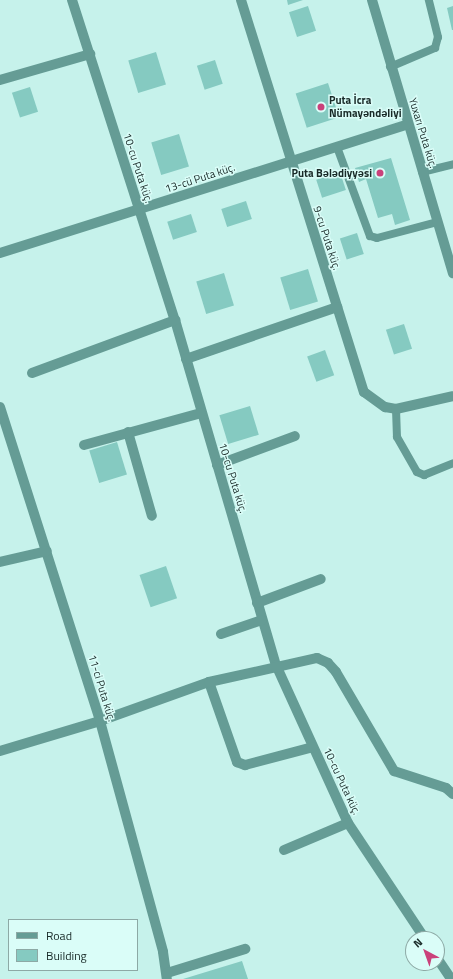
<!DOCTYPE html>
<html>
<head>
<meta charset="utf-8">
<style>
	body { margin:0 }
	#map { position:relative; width:453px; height:979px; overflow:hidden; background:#c6f2eb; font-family:"Titillium Web",sans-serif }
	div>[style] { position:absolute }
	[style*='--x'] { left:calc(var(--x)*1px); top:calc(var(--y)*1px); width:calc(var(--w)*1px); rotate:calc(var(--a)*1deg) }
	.building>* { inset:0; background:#85cac1; transform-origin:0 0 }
	.service>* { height:8px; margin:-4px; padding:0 4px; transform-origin:4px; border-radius:4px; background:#659c95 }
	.minor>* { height:10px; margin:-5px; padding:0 5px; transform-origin:5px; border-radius:5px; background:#659c95 }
	.dots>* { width:11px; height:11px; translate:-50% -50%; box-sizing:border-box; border:2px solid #dafdf8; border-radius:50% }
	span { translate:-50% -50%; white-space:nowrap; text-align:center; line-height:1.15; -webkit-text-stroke:3px #dafdf8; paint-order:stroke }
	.poi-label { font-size:11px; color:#192a28; font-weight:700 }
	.left { translate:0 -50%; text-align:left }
	.right { translate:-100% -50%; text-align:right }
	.street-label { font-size:11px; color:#192a28 }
	.legend { position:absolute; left:8px; top:919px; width:130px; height:52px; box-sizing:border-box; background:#dafdf8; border:1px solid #8da9a5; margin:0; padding:5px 7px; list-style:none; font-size:12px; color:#192a28 }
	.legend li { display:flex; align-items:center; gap:8px; height:20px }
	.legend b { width:20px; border:1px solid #8da9a5 }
	.north { position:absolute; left:405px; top:931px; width:40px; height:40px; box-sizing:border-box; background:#dafdf8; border:1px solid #8da9a5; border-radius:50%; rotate:319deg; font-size:11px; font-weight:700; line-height:16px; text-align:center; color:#192a28 }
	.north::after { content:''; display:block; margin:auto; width:14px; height:18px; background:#ca417b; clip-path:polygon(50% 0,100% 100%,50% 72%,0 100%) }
</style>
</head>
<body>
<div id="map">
	<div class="building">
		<div style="clip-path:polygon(287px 0,303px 0,288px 5px)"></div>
		<div style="left:308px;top:6px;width:26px;height:20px;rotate:72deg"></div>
		<div style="clip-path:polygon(453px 6px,453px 30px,452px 30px,447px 8px)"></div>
		<div style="left:156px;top:52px;width:34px;height:29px;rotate:73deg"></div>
		<div style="left:215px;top:60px;width:25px;height:19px;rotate:72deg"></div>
		<div style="left:328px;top:83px;width:36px;height:34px;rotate:72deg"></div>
		<div style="left:30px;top:87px;width:26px;height:19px;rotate:72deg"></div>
		<div style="left:179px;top:134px;width:34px;height:29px;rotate:73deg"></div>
		<div style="clip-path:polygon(391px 158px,410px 220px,395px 225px,392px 214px,378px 218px,366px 179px,359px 182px,355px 168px)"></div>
		<div style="left:340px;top:172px;width:19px;height:25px;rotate:72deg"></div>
		<div style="left:246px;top:201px;width:19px;height:26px;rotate:72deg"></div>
		<div style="left:191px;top:214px;width:19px;height:25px;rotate:72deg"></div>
		<div style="left:357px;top:233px;width:22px;height:18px;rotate:72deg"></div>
		<div style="left:308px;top:269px;width:34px;height:29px;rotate:73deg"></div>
		<div style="left:224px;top:273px;width:34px;height:29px;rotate:73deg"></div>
		<div style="left:404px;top:324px;width:26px;height:19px;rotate:72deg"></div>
		<div style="left:325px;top:350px;width:27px;height:19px;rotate:70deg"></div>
		<div style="left:250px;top:406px;width:30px;height:32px;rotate:73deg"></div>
		<div style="left:117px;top:442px;width:34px;height:29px;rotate:73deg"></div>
		<div style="left:166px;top:566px;width:34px;height:28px;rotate:71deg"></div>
		<div style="clip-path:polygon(242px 961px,248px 979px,183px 979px)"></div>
	</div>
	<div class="service">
		<div style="--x:390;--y:67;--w:49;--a:-22.9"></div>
		<div style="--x:435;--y:48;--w:11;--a:-75"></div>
		<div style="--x:438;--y:37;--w:38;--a:-104"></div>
		<div style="--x:337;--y:147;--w:95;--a:69.7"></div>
		<div style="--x:370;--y:236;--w:7;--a:16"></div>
		<div style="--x:377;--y:238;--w:62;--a:-14.9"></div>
		<div style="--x:422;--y:172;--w:32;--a:-14"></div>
		<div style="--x:396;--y:409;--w:28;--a:88"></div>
		<div style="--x:397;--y:437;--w:40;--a:60.3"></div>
		<div style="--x:417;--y:472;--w:8;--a:23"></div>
		<div style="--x:424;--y:475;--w:31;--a:-22"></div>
	</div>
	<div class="minor">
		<div style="--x:72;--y:0;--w:336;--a:72.2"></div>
		<div style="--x:175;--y:320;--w:359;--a:73.7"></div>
		<div style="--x:276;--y:665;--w:174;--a:65.5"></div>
		<div style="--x:348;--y:823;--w:139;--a:56.4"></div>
		<div style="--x:241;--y:0;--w:411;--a:72.6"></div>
		<div style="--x:364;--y:392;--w:26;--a:36"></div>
		<div style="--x:385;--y:407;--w:11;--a:10"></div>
		<div style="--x:396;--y:409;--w:58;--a:-12.8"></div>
		<div style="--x:372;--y:0;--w:285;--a:73.5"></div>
		<div style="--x:0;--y:80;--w:94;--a:-16.1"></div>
		<div style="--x:0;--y:253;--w:427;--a:-17.5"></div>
		<div style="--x:186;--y:359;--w:160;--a:-19"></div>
		<div style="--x:32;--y:373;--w:153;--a:-20.3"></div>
		<div style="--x:0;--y:407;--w:330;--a:72.3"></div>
		<div style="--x:100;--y:721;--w:239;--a:74.7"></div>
		<div style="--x:163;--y:952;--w:27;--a:82"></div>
		<div style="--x:128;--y:432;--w:87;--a:74.1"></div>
		<div style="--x:84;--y:445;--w:121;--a:-15.3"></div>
		<div style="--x:217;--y:465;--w:83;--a:-20.4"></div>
		<div style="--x:0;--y:562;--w:48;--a:-13.2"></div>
		<div style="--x:257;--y:603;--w:68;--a:-20.6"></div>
		<div style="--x:221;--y:634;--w:43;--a:-18.9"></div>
		<div style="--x:209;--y:682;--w:85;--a:70.7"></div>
		<div style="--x:237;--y:762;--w:9;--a:21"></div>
		<div style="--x:245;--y:765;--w:70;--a:-14.8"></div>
		<div style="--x:0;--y:751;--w:104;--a:-16.7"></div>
		<div style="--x:100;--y:721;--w:116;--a:-19.7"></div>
		<div style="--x:209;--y:682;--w:111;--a:-12.5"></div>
		<div style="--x:317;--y:658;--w:12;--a:24"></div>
		<div style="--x:328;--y:663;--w:12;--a:48"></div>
		<div style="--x:336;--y:672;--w:115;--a:59.6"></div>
		<div style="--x:394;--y:771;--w:55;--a:18.1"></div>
		<div style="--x:446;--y:788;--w:9;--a:41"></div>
		<div style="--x:284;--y:850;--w:69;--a:-22.9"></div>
		<div style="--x:437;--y:958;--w:25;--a:56"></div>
		<div style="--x:167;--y:973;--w:82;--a:-17.1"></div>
	</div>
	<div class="dots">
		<div style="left:321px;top:107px;background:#ca417b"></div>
		<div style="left:380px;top:173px;background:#ca417b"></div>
	</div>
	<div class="poi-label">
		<span class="left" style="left:329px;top:107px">Puta İcra<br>Nümayəndəliyi</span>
		<span class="right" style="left:372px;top:173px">Puta Bələdiyyəsi</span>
	</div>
	<div class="street-label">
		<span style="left:423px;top:133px;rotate:73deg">Yuxarı Puta küç.</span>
		<span style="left:138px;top:168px;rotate:72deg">10-cu Puta küç.</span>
		<span style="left:200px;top:178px;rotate:-18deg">13-cü Puta küç.</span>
		<span style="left:327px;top:238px;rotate:72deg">9-cu Puta küç.</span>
		<span style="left:233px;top:478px;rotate:73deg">10-cu Puta küç.</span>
		<span style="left:102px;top:688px;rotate:73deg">11-ci Puta küç.</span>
		<span style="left:342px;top:781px;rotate:65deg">10-cu Puta küç.</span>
	</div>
	<ul class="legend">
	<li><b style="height:5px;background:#659c95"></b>Road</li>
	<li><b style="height:11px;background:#85cac1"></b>Building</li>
	</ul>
	<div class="north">N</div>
</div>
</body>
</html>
